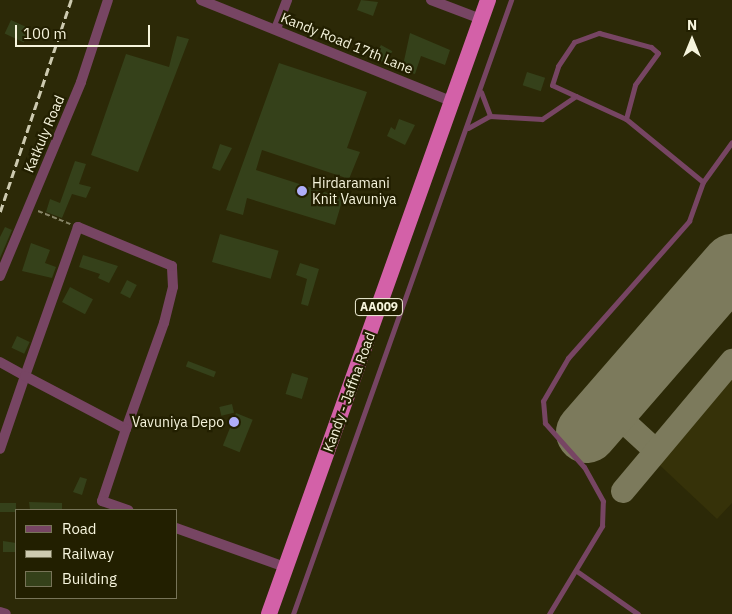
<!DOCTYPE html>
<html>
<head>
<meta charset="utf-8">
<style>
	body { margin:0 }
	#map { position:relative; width:732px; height:614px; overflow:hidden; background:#2c2907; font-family:"IBM Plex Sans",sans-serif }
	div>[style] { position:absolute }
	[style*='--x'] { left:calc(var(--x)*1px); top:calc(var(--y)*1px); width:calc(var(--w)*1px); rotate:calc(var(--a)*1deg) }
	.built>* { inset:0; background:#363209 }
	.taxiway>* { height:24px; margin:-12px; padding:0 12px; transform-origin:12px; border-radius:12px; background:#7c7a5c }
	.runway>* { height:61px; margin:-30.5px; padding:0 30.5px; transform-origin:30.5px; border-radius:30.5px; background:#7c7a5c }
	.building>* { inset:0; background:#35411a; transform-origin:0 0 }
	.path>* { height:2px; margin-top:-1px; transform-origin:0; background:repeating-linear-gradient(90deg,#868466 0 5px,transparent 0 7.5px) }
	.service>* { height:5px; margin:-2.5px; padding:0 2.5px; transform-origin:2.5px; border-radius:2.5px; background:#774563 }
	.minor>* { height:10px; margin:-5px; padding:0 5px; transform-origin:5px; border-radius:5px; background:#774563 }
	.trunk>* { height:16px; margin:-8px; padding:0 8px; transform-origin:8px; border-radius:8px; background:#d361a8 }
	.rail>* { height:2.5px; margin-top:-1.25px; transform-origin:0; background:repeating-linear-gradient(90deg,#cdcab0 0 8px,transparent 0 12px) }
	.dots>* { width:14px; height:14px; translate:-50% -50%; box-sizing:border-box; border:2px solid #221f00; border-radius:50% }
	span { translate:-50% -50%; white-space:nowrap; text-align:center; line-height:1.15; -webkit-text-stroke:4.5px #221f00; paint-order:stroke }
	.shield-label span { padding:1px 4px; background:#221f00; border:1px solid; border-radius:4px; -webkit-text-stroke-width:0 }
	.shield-label { font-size:12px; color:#f6f4dc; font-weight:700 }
	.street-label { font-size:14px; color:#f6f4dc }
	.poi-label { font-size:14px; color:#f6f4dc }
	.left { translate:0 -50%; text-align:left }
	.right { translate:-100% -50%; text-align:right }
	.legend { position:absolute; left:15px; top:509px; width:162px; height:90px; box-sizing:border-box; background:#221f00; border:1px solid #777458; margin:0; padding:6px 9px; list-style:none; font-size:15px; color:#f6f4dc }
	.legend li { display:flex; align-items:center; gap:10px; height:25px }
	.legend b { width:25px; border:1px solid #777458 }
	.north { position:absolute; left:667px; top:15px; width:50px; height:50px; -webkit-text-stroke:4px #221f00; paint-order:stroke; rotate:0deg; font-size:14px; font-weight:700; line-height:20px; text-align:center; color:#f6f4dc }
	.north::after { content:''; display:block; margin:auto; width:18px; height:22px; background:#f6f4dc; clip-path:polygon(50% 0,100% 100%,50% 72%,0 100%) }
	.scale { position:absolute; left:15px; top:25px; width:135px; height:22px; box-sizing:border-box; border:2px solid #f6f4dc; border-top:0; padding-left:6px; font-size:15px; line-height:18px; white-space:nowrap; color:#f6f4dc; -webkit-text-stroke:4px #221f00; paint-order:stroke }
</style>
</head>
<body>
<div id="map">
	<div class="built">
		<div style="clip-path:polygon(732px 361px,732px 503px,717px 519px,650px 456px)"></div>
	</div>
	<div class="taxiway">
		<div style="--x:716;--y:283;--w:22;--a:43"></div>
		<div style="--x:608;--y:407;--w:64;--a:42.5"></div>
		<div style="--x:623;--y:491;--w:170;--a:-50"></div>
	</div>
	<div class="runway">
		<div style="--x:586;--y:432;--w:223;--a:-49"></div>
	</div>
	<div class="building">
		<div style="clip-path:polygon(361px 0,378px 2px,373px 16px,357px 10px)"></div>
		<div style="left:11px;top:20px;width:21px;height:15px;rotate:25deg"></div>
		<div style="clip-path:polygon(410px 33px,450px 50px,445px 65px,421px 56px,415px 74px,402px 70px)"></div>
		<div style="clip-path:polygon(177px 36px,189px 39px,138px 172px,91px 155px,126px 54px,169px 67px)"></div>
		<div style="left:381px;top:45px;width:13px;height:14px;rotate:29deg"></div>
		<div style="clip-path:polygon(279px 63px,367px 92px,347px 148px,360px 152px,349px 179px,262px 150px,256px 170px,343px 198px,335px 225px,247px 198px,243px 215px,226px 210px)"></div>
		<div style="left:527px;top:72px;width:19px;height:14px;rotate:18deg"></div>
		<div style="clip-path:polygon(399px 119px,415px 125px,405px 145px,387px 136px,391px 127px,395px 130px)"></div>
		<div style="clip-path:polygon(220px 144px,232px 148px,220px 171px,212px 168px)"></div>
		<div style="clip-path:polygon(75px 161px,86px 164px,79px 184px,91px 187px,86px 198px,72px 194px,62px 218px,46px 212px,50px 199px,60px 203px)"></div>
		<div style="clip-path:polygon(5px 227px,12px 230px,0 258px,0 237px)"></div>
		<div style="left:220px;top:234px;width:61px;height:29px;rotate:16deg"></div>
		<div style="clip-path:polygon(31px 243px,50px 250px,45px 263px,56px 267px,52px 278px,22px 271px)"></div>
		<div style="clip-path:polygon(83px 255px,118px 266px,109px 283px,98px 278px,100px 274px,79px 267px)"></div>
		<div style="clip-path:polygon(300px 263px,319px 269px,308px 306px,301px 304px,307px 279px,296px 275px)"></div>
		<div style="left:127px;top:280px;width:11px;height:15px;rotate:27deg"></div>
		<div style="left:70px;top:287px;width:26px;height:17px;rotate:28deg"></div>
		<div style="left:17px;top:336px;width:14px;height:13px;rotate:25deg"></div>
		<div style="left:188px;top:361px;width:30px;height:6px;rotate:21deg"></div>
		<div style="left:292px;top:373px;width:17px;height:22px;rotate:17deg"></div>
		<div style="left:232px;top:404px;width:9px;height:13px;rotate:77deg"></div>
		<div style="left:236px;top:413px;width:18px;height:35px;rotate:22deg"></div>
		<div style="clip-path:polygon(80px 477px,87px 479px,82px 495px,73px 492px)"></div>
		<div style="clip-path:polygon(29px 502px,62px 503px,62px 510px,30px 510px)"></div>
		<div style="left:0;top:503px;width:16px;height:9px"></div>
		<div style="clip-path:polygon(3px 541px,16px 543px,16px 552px,3px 552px)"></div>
	</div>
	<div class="path">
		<div style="--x:38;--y:211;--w:35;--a:22"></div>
	</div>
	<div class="service">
		<div style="--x:481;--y:92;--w:26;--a:69"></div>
		<div style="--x:468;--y:128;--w:25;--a:-29"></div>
		<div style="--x:490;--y:116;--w:52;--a:3.3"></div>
		<div style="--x:542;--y:119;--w:41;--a:-34.1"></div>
		<div style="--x:703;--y:182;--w:49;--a:-54.1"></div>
		<div style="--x:578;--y:572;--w:73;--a:35"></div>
		<div style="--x:293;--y:614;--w:652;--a:-70.45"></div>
		<div style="--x:549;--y:614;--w:103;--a:-58.9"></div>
		<div style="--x:602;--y:526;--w:25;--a:-88"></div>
		<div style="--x:603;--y:501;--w:39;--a:-119"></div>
		<div style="--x:584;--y:467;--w:59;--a:-131.6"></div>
		<div style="--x:545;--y:423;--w:22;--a:-95"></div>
		<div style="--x:543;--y:401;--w:50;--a:-59.8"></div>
		<div style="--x:568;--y:358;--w:183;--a:-48.5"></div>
		<div style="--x:689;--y:221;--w:41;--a:-70.3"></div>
		<div style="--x:703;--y:182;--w:99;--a:-140.7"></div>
		<div style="--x:626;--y:119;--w:81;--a:-155.3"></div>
		<div style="--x:552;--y:85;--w:20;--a:-72"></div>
		<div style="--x:558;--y:66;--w:29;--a:-56"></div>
		<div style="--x:574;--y:42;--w:27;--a:-20"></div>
		<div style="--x:599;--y:33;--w:54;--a:15.1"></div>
		<div style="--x:651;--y:47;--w:9;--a:41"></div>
		<div style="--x:658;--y:53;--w:39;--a:126"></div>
		<div style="--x:635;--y:85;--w:35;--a:105"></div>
	</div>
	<div class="minor">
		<div style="--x:201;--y:0;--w:273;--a:22"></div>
		<div style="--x:431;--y:0;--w:53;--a:20.8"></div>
		<div style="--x:276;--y:29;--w:31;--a:-69"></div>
		<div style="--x:0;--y:276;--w:210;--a:-67.3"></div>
		<div style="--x:81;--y:82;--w:86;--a:-71.8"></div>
		<div style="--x:0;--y:362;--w:29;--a:29"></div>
		<div style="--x:25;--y:376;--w:77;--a:108.9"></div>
		<div style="--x:126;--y:429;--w:113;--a:-70.3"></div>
		<div style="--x:164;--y:323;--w:37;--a:-76"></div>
		<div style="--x:173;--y:287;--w:21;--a:-93"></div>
		<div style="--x:172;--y:266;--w:102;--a:-157.5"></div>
		<div style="--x:78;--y:227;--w:158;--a:109.6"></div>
		<div style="--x:25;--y:376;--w:114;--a:27.7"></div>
		<div style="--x:126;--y:429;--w:76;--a:108.4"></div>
		<div style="--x:102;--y:501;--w:28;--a:19"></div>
		<div style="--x:176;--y:528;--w:116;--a:19.7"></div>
		<div style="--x:0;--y:612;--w:6;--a:18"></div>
	</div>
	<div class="trunk">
		<div style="--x:269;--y:614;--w:652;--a:-70.37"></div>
	</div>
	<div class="rail">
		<div style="--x:0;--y:212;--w:224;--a:-71.5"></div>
	</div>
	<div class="dots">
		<div style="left:302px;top:191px;background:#afaefa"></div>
		<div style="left:234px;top:422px;background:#afaefa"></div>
	</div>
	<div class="shield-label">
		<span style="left:379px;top:307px">AA009</span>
	</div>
	<div class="street-label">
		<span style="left:347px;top:43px;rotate:22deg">Kandy Road 17th Lane</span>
		<span style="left:44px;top:134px;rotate:-67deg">Katkuly Road</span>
		<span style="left:349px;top:392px;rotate:-70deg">Kandy - Jaffna Road</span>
	</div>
	<div class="poi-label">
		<span class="left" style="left:312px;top:191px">Hirdaramani<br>Knit Vavuniya</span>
		<span class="right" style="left:224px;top:422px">Vavuniya Depo</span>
	</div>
	<ul class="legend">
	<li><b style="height:6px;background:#774563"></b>Road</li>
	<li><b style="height:6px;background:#cdcab0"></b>Railway</li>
	<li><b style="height:14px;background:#35411a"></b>Building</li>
	</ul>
	<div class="north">N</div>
	<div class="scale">100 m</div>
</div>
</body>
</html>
